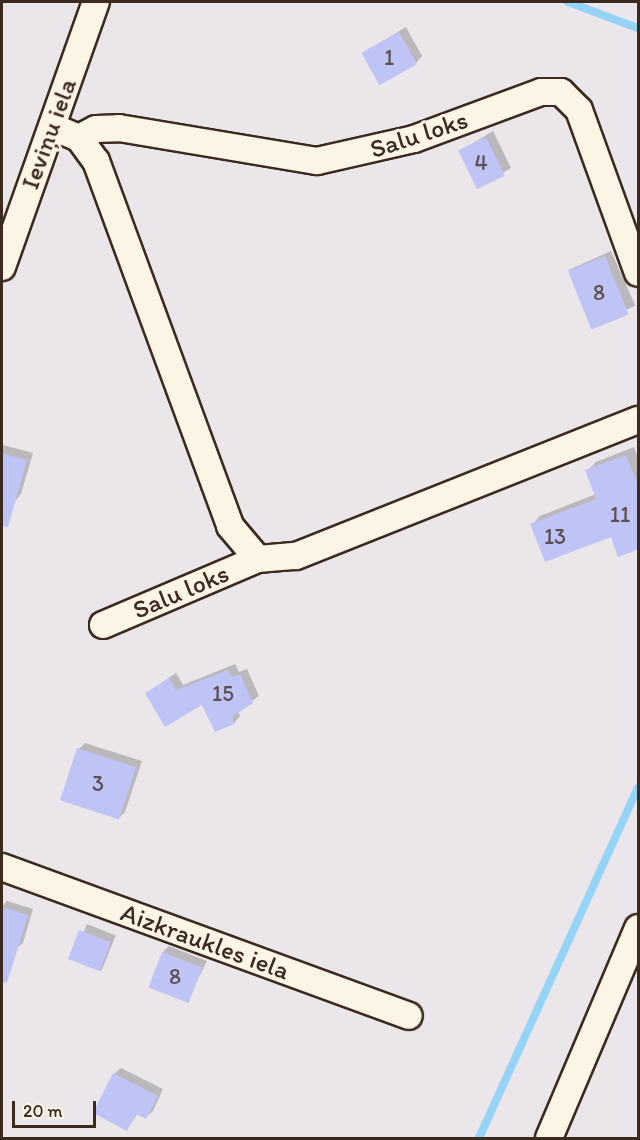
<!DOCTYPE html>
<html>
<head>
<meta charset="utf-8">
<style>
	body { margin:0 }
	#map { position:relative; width:640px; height:1140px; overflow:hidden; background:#eae6ea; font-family:Itim,sans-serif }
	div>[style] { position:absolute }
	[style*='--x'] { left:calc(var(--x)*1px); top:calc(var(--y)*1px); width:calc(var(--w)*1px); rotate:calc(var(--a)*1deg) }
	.shadow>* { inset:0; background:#0003; transform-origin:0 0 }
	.stream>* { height:8px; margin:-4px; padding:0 4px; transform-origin:4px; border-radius:4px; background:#96d4f7 }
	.building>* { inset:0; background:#bfc4f6; transform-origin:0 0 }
	.roads { filter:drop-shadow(2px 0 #3b2a1e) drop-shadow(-2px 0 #3b2a1e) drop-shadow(0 2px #3b2a1e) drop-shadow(0 -2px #3b2a1e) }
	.street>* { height:26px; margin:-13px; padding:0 13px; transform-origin:13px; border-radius:13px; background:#fcf5e5 }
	span { translate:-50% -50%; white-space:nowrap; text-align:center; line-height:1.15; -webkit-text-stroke:6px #fcf5e5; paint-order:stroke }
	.number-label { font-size:22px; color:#5c5054 }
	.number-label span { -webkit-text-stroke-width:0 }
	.street-label { font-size:26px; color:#3b2a1e }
	.frame { position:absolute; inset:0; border:3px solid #3b2a1e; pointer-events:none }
	.scale { position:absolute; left:12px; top:1101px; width:84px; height:27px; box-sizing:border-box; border:3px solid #3b2a1e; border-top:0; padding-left:8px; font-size:18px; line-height:21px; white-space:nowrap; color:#3b2a1e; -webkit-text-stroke:4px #fcf5e5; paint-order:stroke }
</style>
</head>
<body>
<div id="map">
	<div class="shadow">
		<div style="clip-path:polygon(406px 27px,422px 56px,416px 63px,363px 53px)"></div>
		<div style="clip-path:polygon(493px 131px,511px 168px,477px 188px,460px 151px)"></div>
		<div style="left:611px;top:251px;width:60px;height:46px;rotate:66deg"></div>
		<div style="clip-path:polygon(3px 445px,33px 453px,21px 494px,15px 501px,2px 497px)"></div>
		<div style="clip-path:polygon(634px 447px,638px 458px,638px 547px,611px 535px,532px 525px,540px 516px,596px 494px,587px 471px,596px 462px)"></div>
		<div style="clip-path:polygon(235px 664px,239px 672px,247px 669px,259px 696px,238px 711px,240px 716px,234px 723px,203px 703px,147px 693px,176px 673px,183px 685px)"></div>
		<div style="clip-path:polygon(85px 743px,142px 761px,125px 812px,119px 818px,79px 749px)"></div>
		<div style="clip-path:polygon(7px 901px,33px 909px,23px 943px,16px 949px,2px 945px,2px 907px)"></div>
		<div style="left:87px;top:924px;width:31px;height:38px;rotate:22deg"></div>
		<div style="clip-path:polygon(169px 946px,207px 961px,187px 1001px,163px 952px)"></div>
		<div style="clip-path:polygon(121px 1068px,163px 1089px,153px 1111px,146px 1117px,138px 1113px,127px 1129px,114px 1074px)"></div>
	</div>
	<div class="stream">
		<div style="--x:568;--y:2;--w:75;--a:20.4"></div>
		<div style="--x:479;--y:1138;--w:385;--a:-65.6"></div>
	</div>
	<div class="building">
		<div style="left:399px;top:32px;width:37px;height:43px;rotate:61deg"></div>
		<div style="left:486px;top:137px;width:43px;height:31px;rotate:64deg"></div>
		<div style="left:605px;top:256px;width:63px;height:40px;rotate:68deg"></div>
		<div style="clip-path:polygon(2px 453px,27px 460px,8px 527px,2px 526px)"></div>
		<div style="clip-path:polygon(626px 455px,639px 488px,639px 549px,618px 557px,611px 537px,545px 562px,530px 524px,596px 499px,585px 470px)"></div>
		<div style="clip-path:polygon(228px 670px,232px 677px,240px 674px,253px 703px,232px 717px,235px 724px,215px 732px,202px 705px,165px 727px,145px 693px,170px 678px,176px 690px)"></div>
		<div style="left:77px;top:748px;width:62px;height:55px;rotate:18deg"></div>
		<div style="clip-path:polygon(2px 907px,28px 915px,7px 983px,2px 982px)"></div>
		<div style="left:79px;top:930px;width:34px;height:31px;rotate:21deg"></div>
		<div style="left:162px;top:952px;width:43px;height:38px;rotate:21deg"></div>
		<div style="clip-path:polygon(113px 1073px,158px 1096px,146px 1119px,136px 1114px,127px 1131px,93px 1113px)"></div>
	</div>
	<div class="roads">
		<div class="street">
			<div style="--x:53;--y:127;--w:28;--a:23"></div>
			<div style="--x:79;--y:138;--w:29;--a:54"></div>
			<div style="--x:96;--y:161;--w:389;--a:69.8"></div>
			<div style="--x:230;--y:526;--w:43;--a:49.7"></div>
			<div style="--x:79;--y:138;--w:19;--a:-28"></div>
			<div style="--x:96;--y:129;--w:23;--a:-2"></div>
			<div style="--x:119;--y:128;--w:201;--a:9.5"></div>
			<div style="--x:317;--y:161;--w:99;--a:-12.8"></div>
			<div style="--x:414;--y:139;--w:135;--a:-20.3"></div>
			<div style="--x:541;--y:92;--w:20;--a:0"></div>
			<div style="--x:561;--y:92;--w:25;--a:45"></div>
			<div style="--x:579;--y:110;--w:173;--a:70.1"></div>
			<div style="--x:2;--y:267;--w:281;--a:-70.5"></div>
			<div style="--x:103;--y:625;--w:168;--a:-23.1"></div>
			<div style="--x:258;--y:559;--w:38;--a:-5"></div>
			<div style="--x:296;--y:556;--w:368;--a:-21.7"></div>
			<div style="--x:2;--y:867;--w:433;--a:20.1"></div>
			<div style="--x:549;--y:1138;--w:228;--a:-67"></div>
		</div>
	</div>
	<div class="number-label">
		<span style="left:389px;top:58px">1</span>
		<span style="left:481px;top:163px">4</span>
		<span style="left:599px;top:293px">8</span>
		<span style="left:620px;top:515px">11</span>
		<span style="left:555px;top:537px">13</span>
		<span style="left:223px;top:694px">15</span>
		<span style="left:98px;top:784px">3</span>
		<span style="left:175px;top:977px">8</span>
	</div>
	<div class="street-label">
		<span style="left:49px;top:134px;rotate:-70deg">Ieviņu iela</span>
		<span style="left:419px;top:135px;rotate:-18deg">Salu loks</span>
		<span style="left:181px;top:592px;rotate:-23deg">Salu loks</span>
		<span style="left:205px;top:942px;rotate:20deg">Aizkraukles iela</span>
	</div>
	<div class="frame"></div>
	<div class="scale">20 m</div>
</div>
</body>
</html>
